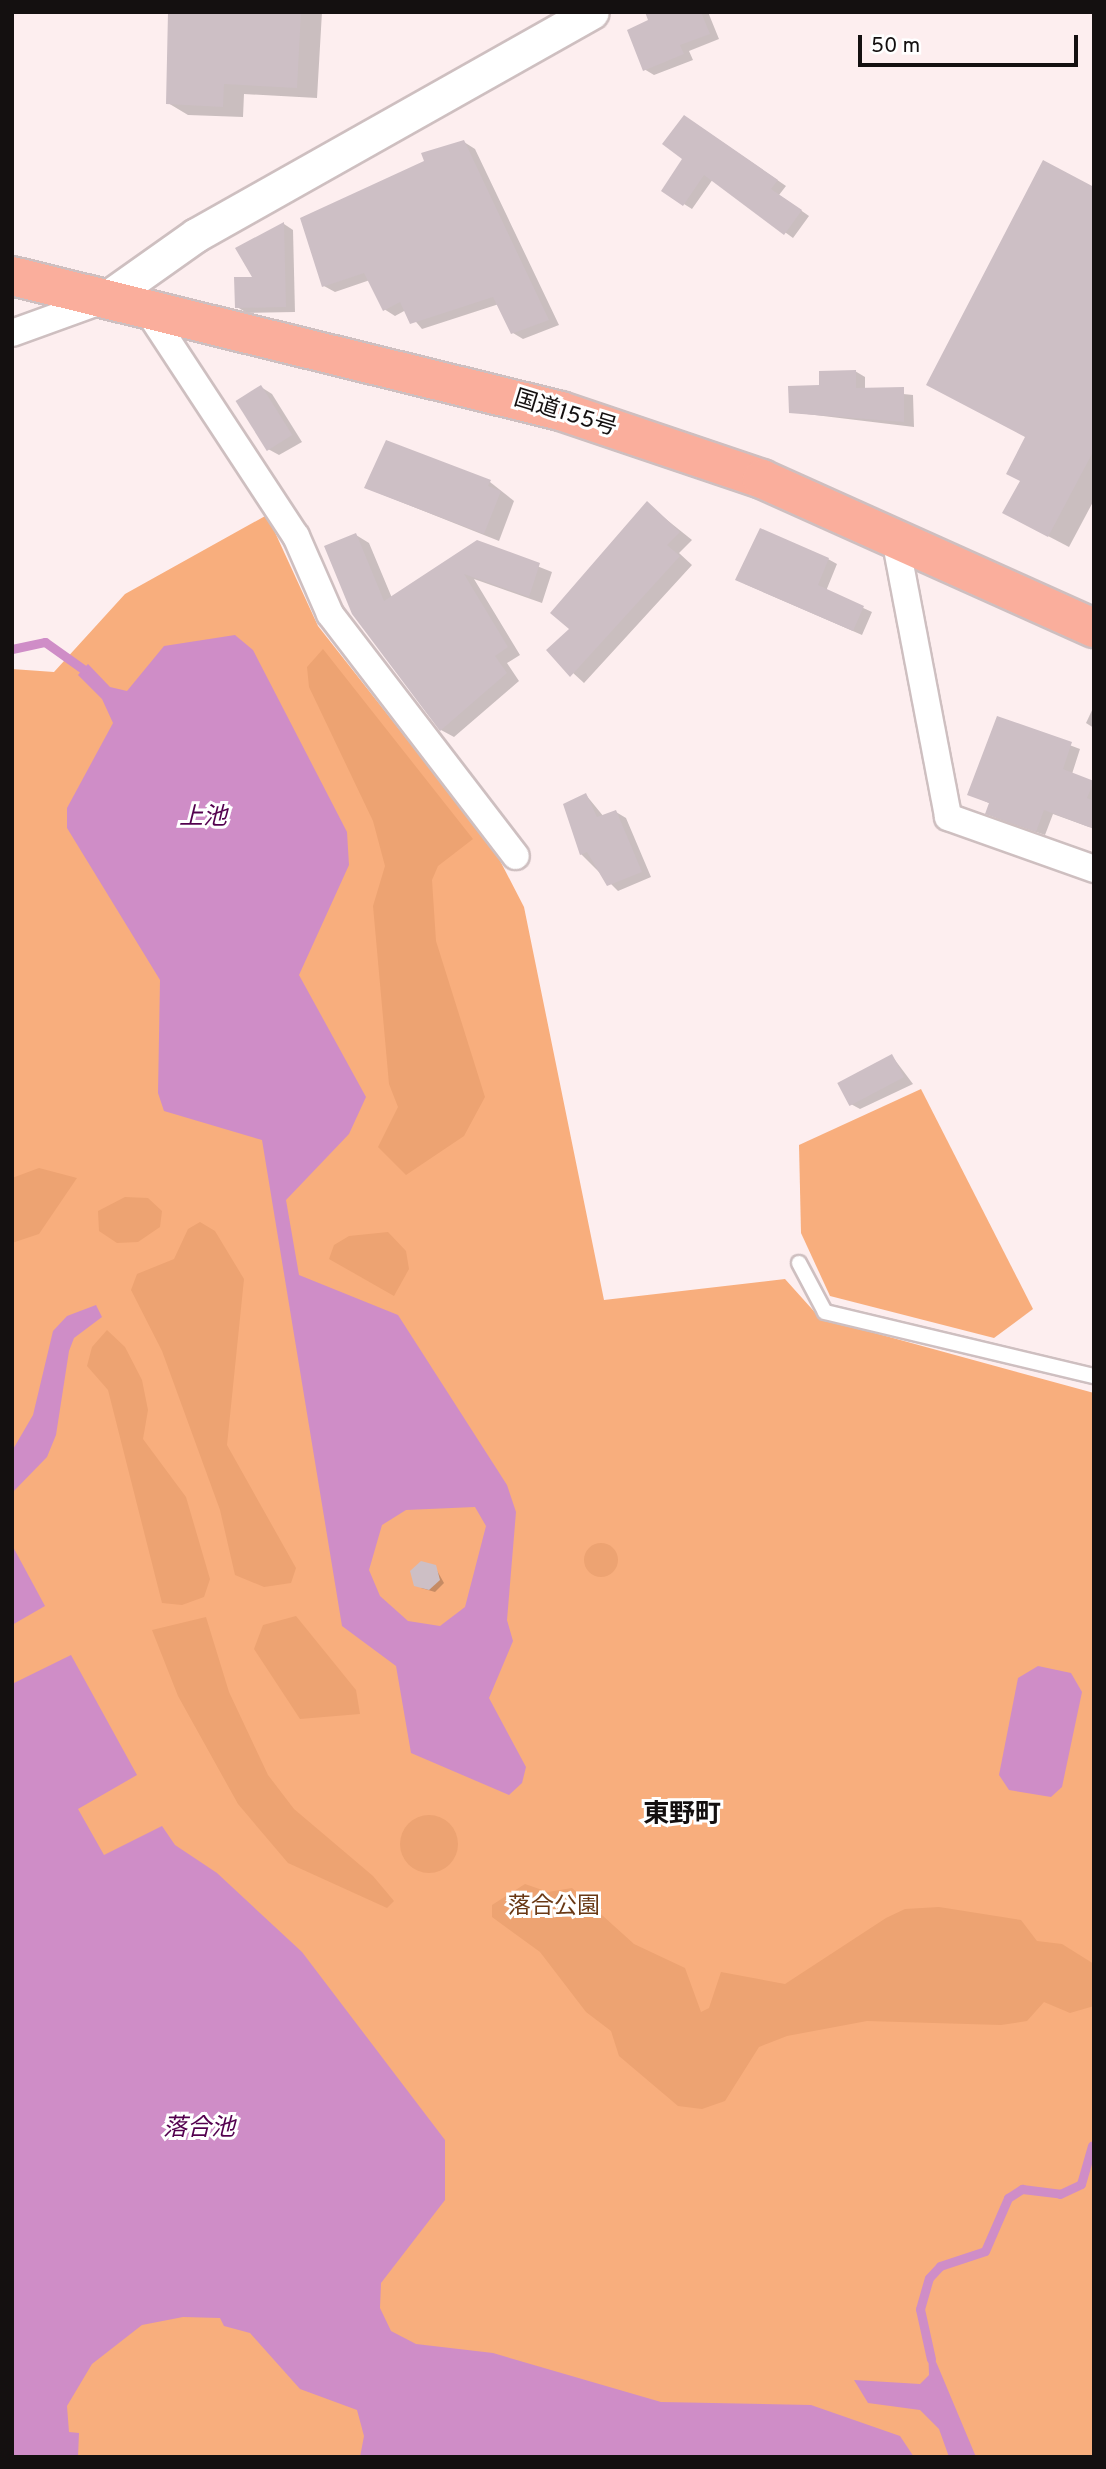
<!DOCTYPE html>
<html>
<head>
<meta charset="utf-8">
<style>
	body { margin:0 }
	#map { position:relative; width:1106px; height:2469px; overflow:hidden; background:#fdeeef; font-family:Overpass,"Noto Sans JP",sans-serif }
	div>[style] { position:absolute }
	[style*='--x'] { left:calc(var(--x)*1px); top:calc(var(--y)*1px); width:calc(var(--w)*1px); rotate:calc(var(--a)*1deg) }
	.green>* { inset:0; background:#f8ae7d }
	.forest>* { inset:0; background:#eda372 }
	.round { border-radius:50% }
	.water>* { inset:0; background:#cf8dc7 }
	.shadow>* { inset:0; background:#0003 }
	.stream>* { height:9px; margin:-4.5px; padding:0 4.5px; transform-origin:4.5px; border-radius:4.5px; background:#cf8dc7 }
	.building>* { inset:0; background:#cdbfc5; transform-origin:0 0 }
	.roads { filter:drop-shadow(2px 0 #cebfc0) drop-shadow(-2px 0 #cebfc0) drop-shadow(0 2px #cebfc0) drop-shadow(0 -2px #cebfc0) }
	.service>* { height:14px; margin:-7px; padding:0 7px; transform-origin:7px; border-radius:7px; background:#fff }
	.minor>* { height:26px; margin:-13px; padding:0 13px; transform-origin:13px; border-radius:13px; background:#fff }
	.tertiary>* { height:33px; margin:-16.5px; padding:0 16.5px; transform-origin:16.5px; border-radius:16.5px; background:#fff }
	.trunk>* { height:38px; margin:-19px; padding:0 19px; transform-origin:19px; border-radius:19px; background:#faae9c }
	span { translate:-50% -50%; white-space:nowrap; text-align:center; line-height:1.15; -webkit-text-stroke:6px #fff; paint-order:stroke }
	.street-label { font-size:23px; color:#141010 }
	.park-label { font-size:23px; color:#693814 }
	.water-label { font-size:24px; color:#53004e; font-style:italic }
	.quarter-label { font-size:26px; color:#141010; font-weight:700 }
	.frame { position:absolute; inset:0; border:14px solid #141010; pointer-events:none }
	.scale { position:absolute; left:858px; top:35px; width:220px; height:32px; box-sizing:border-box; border:4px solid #141010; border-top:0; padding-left:9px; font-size:21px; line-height:24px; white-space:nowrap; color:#141010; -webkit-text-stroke:5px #fff; paint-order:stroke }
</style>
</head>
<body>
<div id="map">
	<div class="green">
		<div style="clip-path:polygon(267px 515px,318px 626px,495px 851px,524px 907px,604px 1300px,785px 1279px,820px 1318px,1094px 1393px,1094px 2457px,12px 2457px,12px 669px,54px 672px,125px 594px)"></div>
		<div style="clip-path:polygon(921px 1089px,1033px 1309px,994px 1338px,830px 1296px,801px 1233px,799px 1145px)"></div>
	</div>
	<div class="forest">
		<div style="clip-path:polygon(323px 649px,473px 839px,438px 866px,432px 880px,436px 941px,485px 1097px,464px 1136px,406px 1175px,378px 1147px,398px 1107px,389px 1084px,373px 906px,385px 866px,373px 821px,309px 687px,307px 667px)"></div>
		<div style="clip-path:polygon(39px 1168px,77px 1178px,39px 1234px,12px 1243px,12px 1178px)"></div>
		<div style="clip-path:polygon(125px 1197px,148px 1198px,162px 1211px,160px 1227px,138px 1242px,117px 1243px,99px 1231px,98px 1211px)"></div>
		<div style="clip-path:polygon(200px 1222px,215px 1231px,244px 1279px,227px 1445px,296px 1568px,291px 1583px,264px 1587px,235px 1575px,220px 1510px,162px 1351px,131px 1290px,137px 1274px,174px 1259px,188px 1229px)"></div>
		<div style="clip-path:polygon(388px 1232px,406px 1251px,409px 1269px,394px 1296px,329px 1259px,334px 1245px,349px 1236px)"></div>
		<div style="clip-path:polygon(107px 1330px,125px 1347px,142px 1380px,148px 1410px,143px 1439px,186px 1497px,210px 1579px,204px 1597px,182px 1605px,162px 1603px,108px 1390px,87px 1366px,92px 1347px)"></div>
		<div class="round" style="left:584px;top:1543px;width:34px;height:34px"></div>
		<div style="clip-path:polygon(296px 1616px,356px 1690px,360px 1714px,300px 1719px,254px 1649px,263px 1625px)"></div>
		<div style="clip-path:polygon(206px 1617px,229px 1692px,268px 1775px,294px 1809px,373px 1876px,394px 1901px,387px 1908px,288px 1863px,238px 1804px,178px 1696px,152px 1630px)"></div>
		<div class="round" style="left:400px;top:1815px;width:58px;height:58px"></div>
		<div style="clip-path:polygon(525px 1884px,548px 1892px,572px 1888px,634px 1944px,685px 1968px,701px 2012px,709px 2008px,721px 1972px,785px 1984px,886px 1918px,905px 1909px,939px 1907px,1021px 1920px,1037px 1941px,1062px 1944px,1094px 1964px,1094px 2006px,1070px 2013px,1044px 2002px,1027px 2021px,1001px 2025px,867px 2021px,787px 2036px,759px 2047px,725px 2101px,702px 2109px,678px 2106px,619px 2056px,611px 2031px,586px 2012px,540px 1952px,492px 1917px,492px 1905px)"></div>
	</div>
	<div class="water">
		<div style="clip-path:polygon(evenodd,235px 635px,253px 650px,347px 832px,349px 865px,299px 975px,366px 1097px,349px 1134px,286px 1200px,299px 1275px,398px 1315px,507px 1485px,516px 1512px,507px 1620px,513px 1641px,489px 1698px,526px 1767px,522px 1783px,509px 1795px,411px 1753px,396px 1666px,342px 1626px,262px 1140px,164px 1111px,158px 1093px,160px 980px,67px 828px,67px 808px,113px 723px,102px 699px,78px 675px,83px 669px,88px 664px,110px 687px,127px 691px,164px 646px,235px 635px,475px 1507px,486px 1526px,465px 1607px,440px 1626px,408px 1621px,380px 1596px,369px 1570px,382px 1525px,406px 1510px,475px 1507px)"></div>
		<div style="clip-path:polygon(96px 1305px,102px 1317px,74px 1338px,69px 1351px,56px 1435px,47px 1457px,12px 1493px,12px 1451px,33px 1415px,53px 1331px,67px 1316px)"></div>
		<div style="clip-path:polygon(12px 1545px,45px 1606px,12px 1625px)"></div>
		<div style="clip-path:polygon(71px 1655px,137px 1775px,78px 1809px,104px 1855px,162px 1826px,175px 1845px,217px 1873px,302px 1952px,445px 2140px,445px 2200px,381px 2283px,380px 2308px,391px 2331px,416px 2344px,493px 2353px,661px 2402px,811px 2405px,900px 2436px,914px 2457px,360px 2457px,364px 2436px,357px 2410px,300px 2389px,250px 2333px,224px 2326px,220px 2318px,183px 2317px,142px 2325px,92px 2364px,67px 2406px,69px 2432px,79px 2433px,78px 2457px,12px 2457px,12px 1684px)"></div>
		<div style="clip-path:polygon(1038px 1666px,1071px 1673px,1082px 1692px,1062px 1787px,1051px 1797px,1009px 1790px,999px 1775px,1018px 1678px)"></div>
		<div style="clip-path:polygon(928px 2346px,937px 2364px,976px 2457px,949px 2457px,939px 2429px,920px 2410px,868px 2403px,854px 2380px,920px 2384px,929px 2375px)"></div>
	</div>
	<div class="shadow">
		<div style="clip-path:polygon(173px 12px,322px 12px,317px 98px,244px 94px,243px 117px,188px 115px,168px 103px)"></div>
		<div style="clip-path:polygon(655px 12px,708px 12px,719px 39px,689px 51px,693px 60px,654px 75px,644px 69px)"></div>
		<div style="clip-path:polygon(693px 122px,786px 186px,779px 195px,809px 216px,793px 238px,713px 179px,692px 209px,684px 204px)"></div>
		<div style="clip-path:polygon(464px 142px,475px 149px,559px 325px,523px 339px,513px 333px,499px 304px,422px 329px,406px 310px,395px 316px,384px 309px,370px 280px,335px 292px,324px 286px)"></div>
		<div style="clip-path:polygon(1094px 189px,1094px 500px,1069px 547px,1025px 524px,1022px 481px,1027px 437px)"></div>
		<div style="clip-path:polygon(284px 224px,293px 230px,295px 312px,247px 313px,237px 307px)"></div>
		<div style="clip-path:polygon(855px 371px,865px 377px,865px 390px,913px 395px,914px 427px,790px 412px)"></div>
		<div style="clip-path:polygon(261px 387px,272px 394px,302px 442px,279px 455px,268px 449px)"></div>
		<div style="clip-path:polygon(490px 482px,514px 501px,499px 541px,366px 488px)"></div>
		<div style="clip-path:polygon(647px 504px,692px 540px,679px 553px,692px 565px,584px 683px,548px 650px,572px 629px)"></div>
		<div style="clip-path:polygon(356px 535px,369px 543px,392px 598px,477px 542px,552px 572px,542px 603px,474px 579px,520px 655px,507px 663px,519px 681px,454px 737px,441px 730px,326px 547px)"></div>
		<div style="clip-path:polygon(828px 559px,837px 564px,826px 591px,872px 612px,862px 635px,745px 584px)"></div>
		<div style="clip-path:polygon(1094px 706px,1094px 728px,1086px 723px)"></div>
		<div style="clip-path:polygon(997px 718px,1080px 749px,1072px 774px,1094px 783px,1089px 827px,1053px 814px,1045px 835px,996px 818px,991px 804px,969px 794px)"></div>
		<div style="clip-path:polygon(586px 795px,604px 817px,616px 812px,626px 818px,651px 877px,618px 891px,581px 854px)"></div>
		<div style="clip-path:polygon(892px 1056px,913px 1084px,860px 1109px,849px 1103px)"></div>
		<div style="clip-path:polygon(435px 1567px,444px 1583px,435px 1592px,421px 1588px)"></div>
	</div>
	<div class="stream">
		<div style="--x:12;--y:649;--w:34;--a:-12"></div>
		<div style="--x:45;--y:642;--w:47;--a:35.4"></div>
		<div style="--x:931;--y:2359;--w:51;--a:-102.4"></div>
		<div style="--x:920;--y:2309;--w:32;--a:-74"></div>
		<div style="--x:929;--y:2278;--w:16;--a:-47"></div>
		<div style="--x:940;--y:2266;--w:47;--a:-18.4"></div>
		<div style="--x:985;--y:2251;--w:58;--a:-66.5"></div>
		<div style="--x:1008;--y:2198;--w:17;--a:-33"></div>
		<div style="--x:1022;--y:2189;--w:38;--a:7"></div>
		<div style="--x:1060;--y:2194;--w:23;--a:-25"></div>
		<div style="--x:1081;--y:2184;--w:40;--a:-74"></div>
	</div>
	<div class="building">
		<div style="clip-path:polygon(168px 12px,301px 12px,297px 88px,224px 84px,223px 107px,166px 104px)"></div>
		<div style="clip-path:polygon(645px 12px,701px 12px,710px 34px,680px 45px,684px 54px,643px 71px,627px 30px,648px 20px)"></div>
		<div style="clip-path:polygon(684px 115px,778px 180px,771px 189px,802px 210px,784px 235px,704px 175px,683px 206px,661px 191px,682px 159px,662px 144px)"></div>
		<div style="clip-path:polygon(464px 140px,549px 320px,511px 334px,493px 297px,410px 324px,400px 302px,383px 311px,364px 273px,322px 287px,300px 218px,424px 161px,421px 153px)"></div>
		<div style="clip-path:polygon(1043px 160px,1094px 187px,1094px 450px,1048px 537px,1002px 513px,1020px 481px,1006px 474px,1025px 437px,926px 385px)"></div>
		<div style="clip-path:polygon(284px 222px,286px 307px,235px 308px,234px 277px,252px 277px,235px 248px)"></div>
		<div style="clip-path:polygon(856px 370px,856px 388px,904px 387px,904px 422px,789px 413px,788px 386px,819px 385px,819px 371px)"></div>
		<div style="left:261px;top:385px;width:59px;height:30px;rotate:58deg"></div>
		<div style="clip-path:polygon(386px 440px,491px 480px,488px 486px,501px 491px,484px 534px,364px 488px)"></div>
		<div style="clip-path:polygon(647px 501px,680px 532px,667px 545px,680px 556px,570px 677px,546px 650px,569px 629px,550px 613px)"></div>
		<div style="clip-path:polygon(760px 528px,829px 558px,818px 585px,864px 606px,853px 631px,735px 580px)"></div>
		<div style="clip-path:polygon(356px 533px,384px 601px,477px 540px,540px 563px,529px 597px,464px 574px,508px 647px,495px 656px,507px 673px,440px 731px,352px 614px,324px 546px)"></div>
		<div style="clip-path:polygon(997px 716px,1072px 742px,1063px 769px,1094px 781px,1087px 798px,1094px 801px,1094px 829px,1044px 810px,1036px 832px,985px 814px,989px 803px,967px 795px)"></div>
		<div style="clip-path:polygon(586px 793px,597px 817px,616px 810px,642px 872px,607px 886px,587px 852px,580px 855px,563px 804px)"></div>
		<div style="left:892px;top:1054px;width:26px;height:62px;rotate:62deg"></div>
		<div style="clip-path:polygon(421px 1561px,436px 1565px,440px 1580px,429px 1590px,414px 1586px,410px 1571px)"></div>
	</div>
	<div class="roads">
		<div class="service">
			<div style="--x:799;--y:1263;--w:55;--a:62"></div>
			<div style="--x:825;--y:1312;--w:277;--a:13.4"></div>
		</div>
		<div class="minor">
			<div style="--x:146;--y:308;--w:273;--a:56.7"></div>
			<div style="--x:296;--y:536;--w:85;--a:66.4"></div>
			<div style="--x:330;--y:614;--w:305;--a:52.5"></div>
			<div style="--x:12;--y:333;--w:100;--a:-19.9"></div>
			<div style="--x:895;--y:538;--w:284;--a:79.2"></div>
			<div style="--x:948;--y:817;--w:155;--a:19.6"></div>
		</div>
		<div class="tertiary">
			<div style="--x:107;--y:298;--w:109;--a:-35.3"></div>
			<div style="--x:196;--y:235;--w:454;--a:-29.4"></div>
		</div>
		<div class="trunk">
			<div style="--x:12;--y:276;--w:565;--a:13.82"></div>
			<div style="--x:561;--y:411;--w:212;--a:18.7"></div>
			<div style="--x:762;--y:479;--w:364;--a:24.2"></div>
		</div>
	</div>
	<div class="street-label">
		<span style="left:565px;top:415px;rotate:17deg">国道155号</span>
	</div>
	<div class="park-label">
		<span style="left:554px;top:1908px">落合公園</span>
	</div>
	<div class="water-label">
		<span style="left:203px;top:819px">上池</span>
		<span style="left:199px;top:2130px">落合池</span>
	</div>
	<div class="quarter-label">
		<span style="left:682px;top:1816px">東野町</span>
	</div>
	<div class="frame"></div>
	<div class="scale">50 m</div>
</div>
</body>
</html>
